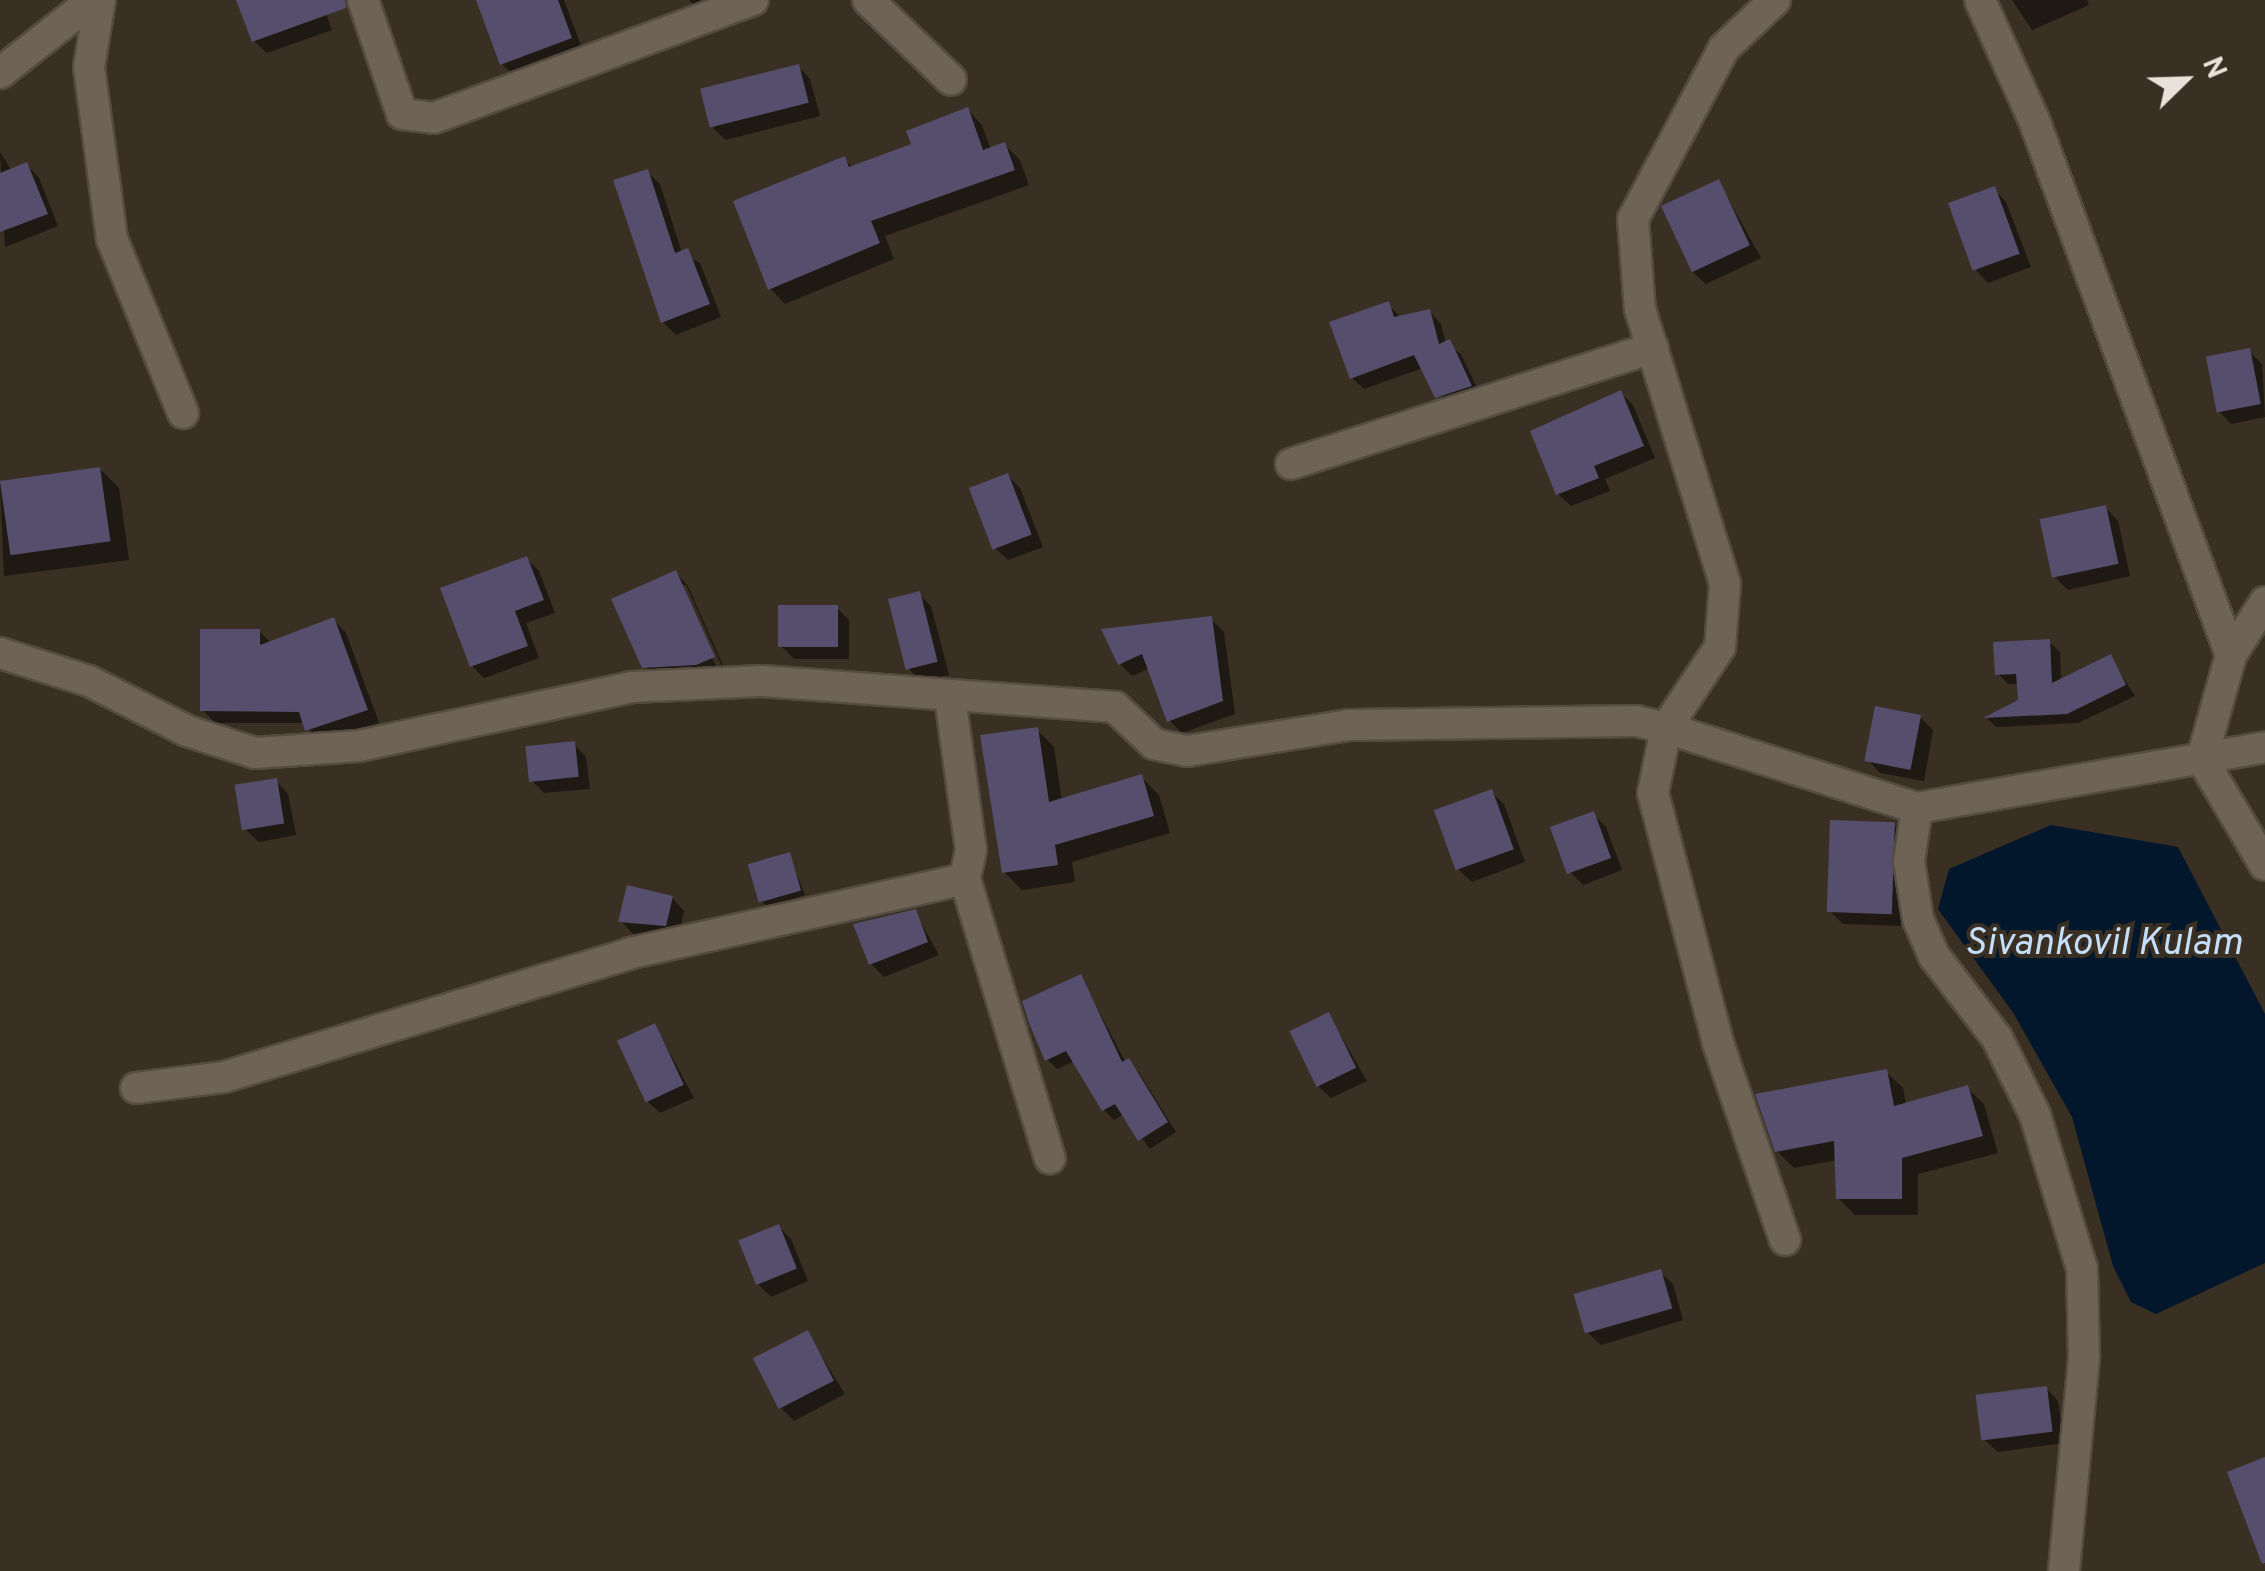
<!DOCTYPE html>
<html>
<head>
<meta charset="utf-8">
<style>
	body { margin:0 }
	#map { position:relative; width:2265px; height:1571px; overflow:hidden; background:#392f22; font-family:Overpass,sans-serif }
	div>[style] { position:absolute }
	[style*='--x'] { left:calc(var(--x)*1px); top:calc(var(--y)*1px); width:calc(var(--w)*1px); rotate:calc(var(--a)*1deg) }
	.water>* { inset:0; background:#03172c }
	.shadow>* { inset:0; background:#0007 }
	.building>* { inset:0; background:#554e6c; transform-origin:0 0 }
	.roads { filter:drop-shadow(2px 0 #544c41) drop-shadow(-2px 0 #544c41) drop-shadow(0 2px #544c41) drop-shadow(0 -2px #544c41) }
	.minor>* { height:30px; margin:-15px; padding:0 15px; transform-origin:15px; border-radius:15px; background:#6e6355 }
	span { translate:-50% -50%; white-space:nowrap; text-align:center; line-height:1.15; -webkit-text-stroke:8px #392f22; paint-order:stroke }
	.water-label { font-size:38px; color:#c4defa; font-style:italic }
	.north { position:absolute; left:2135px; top:30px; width:100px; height:100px; -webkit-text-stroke:8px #392f22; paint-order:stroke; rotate:67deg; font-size:28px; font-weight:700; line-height:40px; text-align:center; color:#e9e2da }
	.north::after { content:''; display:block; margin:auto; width:35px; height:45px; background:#e9e2da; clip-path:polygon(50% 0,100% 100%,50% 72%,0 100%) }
</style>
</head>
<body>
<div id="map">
	<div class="water">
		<div style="clip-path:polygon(2051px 825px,2178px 847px,2265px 1014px,2265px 1263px,2156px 1314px,2131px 1302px,2113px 1266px,2072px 1117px,2014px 1014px,1938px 909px,1949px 869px)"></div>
	</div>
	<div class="shadow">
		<div style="clip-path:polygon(239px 0,321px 0,332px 30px,267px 53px,254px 41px)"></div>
		<div style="clip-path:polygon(478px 0,564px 0,583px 51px,514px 76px,502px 64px)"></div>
		<div style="clip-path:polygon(689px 0,745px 0,703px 15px)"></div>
		<div style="clip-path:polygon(2012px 0,2087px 0,2089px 5px,2032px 30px)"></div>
		<div style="clip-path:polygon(798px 66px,810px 79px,820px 116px,726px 140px,713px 128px)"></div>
		<div style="clip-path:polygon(967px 109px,982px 125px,991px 150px,1005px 145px,1020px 160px,1029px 185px,885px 236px,894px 259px,785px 304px,770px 288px,844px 158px,853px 168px,914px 146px)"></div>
		<div style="clip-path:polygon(0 152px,12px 171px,27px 165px,39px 178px,58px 226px,5px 247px)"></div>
		<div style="clip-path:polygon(647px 172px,660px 184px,682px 253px,700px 263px,721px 317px,676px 335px,663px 322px)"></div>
		<div style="clip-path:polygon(1719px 182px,1761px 258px,1706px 284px,1693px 272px)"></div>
		<div style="clip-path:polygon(1994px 189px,2006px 202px,2031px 267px,1988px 283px,1976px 270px)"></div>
		<div style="clip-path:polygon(1388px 304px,1401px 318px,1430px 312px,1441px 324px,1446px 344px,1461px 354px,1482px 398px,1449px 409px,1423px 368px,1364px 389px,1352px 378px)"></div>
		<div style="clip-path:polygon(2249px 351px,2262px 364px,2265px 417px,2231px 424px,2219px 411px)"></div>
		<div style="clip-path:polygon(1621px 393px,1633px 405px,1655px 458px,1605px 479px,1610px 491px,1571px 506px,1558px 494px)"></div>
		<div style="clip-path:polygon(100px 469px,119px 488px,129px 560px,4px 576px,0 483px)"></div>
		<div style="clip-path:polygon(1008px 476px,1020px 488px,1043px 547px,1008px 560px,995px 548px)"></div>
		<div style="clip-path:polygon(2106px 508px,2118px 521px,2130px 576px,2068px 590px,2055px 577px)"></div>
		<div style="clip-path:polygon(527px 559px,539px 571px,555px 613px,526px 623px,539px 658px,484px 678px,472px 666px)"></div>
		<div style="clip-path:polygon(evenodd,676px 573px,688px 586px,725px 670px,657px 679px,644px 666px,676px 573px,680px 585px,686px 585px,722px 667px,717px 669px,680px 585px)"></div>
		<div style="clip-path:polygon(919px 594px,931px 606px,949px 675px,921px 681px,909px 669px)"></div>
		<div style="clip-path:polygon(837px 608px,849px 620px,849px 659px,794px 659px,781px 646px)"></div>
		<div style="clip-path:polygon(1211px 619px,1224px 632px,1235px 714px,1182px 733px,1169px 720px,1150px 668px,1132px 676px,1120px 664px)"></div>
		<div style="clip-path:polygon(334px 620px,346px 633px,379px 723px,320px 742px,305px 723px,215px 723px,203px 710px,259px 631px,271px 643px)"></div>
		<div style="clip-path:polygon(2049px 642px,2060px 652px,2061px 682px,2110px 657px,2135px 696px,2078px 723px,1996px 727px,1987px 718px,2021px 702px,2020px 684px,2008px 684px,1998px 674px)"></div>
		<div style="clip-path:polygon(1920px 717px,1933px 730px,1924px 781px,1880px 773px,1868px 760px)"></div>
		<div style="clip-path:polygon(1037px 730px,1054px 747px,1062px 801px,1141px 777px,1159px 795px,1170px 833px,1072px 862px,1075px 882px,1022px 890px,1004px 872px)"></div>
		<div style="clip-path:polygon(574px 744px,586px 757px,590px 789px,544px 793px,531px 780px)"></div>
		<div style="clip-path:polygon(276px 781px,288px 794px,296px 835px,259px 842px,246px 830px)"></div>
		<div style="clip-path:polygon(1491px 792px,1504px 804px,1525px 862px,1472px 882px,1459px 870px)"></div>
		<div style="clip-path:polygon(1593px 814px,1606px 827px,1622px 870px,1583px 885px,1570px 872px)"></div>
		<div style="clip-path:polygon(1894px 825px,1906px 837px,1904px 926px,1843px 924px,1830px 911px)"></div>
		<div style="clip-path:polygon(789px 855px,805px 895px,768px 907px,762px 902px)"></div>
		<div style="clip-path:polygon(672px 898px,684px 911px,678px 938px,633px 934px,621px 921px)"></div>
		<div style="clip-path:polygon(915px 912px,939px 955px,884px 977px,871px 964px)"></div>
		<div style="clip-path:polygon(1081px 977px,1126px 1063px,1138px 1071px,1176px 1132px,1150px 1149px,1124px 1114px,1114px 1120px,1104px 1110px,1075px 1061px,1057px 1069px,1047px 1059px)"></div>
		<div style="clip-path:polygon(1329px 1015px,1367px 1081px,1331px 1098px,1318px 1086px)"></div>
		<div style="clip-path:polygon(655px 1026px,694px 1098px,660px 1113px,647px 1101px)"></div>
		<div style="clip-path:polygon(1886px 1072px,1903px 1088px,1906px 1105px,1967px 1088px,1984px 1104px,1998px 1153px,1918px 1174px,1918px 1215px,1855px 1215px,1838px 1198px,1837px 1160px,1794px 1168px,1777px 1151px)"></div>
		<div style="clip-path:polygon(778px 1226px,791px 1239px,808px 1281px,771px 1297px,758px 1284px)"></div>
		<div style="clip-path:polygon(1660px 1272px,1673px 1284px,1683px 1320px,1601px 1345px,1588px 1333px)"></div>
		<div style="clip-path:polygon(807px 1333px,845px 1394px,794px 1421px,781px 1408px)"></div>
		<div style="clip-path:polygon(2046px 1388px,2058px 1401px,2064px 1443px,1998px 1452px,1985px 1440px)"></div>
	</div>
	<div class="building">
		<div style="clip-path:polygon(236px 0,345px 0,346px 8px,252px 42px)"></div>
		<div style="clip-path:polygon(476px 0,558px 0,572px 38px,500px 65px)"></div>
		<div style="left:799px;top:64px;width:40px;height:102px;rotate:76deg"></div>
		<div style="clip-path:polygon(968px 107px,983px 150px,1005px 142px,1015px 170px,871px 221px,880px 243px,768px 290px,733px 201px,845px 156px,849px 167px,911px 144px,906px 131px)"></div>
		<div style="clip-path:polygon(27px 162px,48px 214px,0 232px,0 173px)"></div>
		<div style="clip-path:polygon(648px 169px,675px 253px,688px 248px,710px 304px,661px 323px,613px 180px)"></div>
		<div style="left:1719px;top:179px;width:73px;height:64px;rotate:65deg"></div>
		<div style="left:1995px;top:186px;width:72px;height:50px;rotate:70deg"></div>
		<div style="clip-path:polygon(1389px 301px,1394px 317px,1430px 309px,1439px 344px,1450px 339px,1472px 386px,1435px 398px,1414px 355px,1350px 379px,1329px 322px)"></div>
		<div style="left:2250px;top:348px;width:57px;height:45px;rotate:79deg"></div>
		<div style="clip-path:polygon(1621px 390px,1644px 446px,1594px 466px,1599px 478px,1556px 495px,1530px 431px)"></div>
		<div style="left:100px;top:467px;width:75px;height:101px;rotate:82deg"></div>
		<div style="left:1008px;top:473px;width:66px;height:42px;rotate:69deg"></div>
		<div style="left:2106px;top:505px;width:60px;height:68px;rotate:78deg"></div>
		<div style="clip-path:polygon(527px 556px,544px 600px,515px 611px,528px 646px,470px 667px,440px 588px)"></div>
		<div style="clip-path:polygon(676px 570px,715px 657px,696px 665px,642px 668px,611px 599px)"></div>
		<div style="left:920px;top:591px;width:73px;height:33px;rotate:76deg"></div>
		<div style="left:778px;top:605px;width:60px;height:42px"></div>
		<div style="clip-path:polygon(1212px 616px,1223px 701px,1167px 722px,1142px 654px,1118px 665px,1101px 629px)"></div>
		<div style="clip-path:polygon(334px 617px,368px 710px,305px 731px,299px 712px,200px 711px,200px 629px,260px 629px,260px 645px)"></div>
		<div style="clip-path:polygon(2050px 639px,2052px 683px,2111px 654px,2126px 685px,2067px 714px,1983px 718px,2018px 700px,2016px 674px,1995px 675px,1993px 642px)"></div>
		<div style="left:1875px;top:706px;width:47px;height:56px;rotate:11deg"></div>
		<div style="clip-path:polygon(1038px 727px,1049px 802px,1142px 774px,1154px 816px,1055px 845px,1058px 865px,1002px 873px,980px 735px)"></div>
		<div style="left:575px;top:741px;width:36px;height:50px;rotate:84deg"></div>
		<div style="left:277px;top:778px;width:46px;height:43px;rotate:81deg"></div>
		<div style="left:1492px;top:789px;width:64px;height:62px;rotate:70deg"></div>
		<div style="left:1594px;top:811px;width:50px;height:47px;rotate:70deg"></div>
		<div style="left:1830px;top:820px;width:65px;height:92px;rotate:2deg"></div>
		<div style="left:790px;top:852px;width:40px;height:44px;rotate:74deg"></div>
		<div style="clip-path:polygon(627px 885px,673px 896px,666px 926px,618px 922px)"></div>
		<div style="clip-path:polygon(916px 909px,928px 942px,869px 965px,853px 924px)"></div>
		<div style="clip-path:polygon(1081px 974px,1122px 1062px,1129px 1058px,1168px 1122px,1138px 1141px,1115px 1104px,1102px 1111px,1066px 1051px,1045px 1061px,1029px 1023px,1022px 1001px)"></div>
		<div style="left:1329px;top:1012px;width:62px;height:44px;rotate:64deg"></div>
		<div style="left:655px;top:1023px;width:68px;height:42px;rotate:65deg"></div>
		<div style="clip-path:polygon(1887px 1069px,1894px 1106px,1968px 1085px,1983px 1136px,1902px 1158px,1902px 1199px,1836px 1199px,1834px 1141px,1775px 1152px,1755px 1094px)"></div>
		<div style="left:779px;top:1224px;width:48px;height:44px;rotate:68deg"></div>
		<div style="left:1661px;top:1269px;width:41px;height:91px;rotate:74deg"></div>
		<div style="left:808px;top:1330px;width:57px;height:62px;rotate:63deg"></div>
		<div style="left:2047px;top:1386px;width:46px;height:72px;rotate:83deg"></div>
		<div style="clip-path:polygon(2265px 1457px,2265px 1563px,2262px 1564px,2227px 1472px)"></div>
	</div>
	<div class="roads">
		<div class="minor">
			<div style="--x:100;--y:0;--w:68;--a:99.3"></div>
			<div style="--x:89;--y:67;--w:174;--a:82.4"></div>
			<div style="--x:112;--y:239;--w:188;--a:67.8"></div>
			<div style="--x:363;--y:0;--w:120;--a:71.1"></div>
			<div style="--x:402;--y:114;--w:32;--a:7"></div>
			<div style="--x:434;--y:118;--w:340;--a:-20.3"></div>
			<div style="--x:868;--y:0;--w:115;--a:43.9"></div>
			<div style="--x:1775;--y:0;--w:70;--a:136.7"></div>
			<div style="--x:1724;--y:48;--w:194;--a:118"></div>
			<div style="--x:1633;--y:219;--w:90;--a:85.6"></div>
			<div style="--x:1640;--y:309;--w:288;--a:72.8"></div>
			<div style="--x:1725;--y:584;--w:63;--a:94.5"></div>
			<div style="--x:1720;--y:647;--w:97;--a:123.7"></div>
			<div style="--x:1666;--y:728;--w:263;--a:17.7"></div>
			<div style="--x:1917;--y:808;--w:353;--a:-9.9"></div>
			<div style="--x:1980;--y:0;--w:132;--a:65.8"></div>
			<div style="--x:2034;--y:120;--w:570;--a:69.79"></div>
			<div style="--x:0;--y:73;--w:118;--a:-38.1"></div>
			<div style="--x:1291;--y:464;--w:380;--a:-17.8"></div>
			<div style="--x:2265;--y:602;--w:63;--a:122.7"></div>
			<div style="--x:2231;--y:655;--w:108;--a:105.6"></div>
			<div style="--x:2202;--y:759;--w:123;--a:59.3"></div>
			<div style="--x:0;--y:653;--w:93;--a:17.5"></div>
			<div style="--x:89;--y:681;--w:110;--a:27"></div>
			<div style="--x:187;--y:731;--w:71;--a:17.9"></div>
			<div style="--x:255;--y:753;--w:104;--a:-3.9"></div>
			<div style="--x:359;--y:746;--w:279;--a:-12.2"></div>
			<div style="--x:632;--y:687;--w:130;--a:-2.6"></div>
			<div style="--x:762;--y:681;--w:354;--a:4.2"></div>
			<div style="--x:1115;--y:707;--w:54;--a:43.5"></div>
			<div style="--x:1154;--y:744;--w:34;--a:12"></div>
			<div style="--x:1187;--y:751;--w:164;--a:-9.1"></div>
			<div style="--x:1349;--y:725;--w:287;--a:-0.8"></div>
			<div style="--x:1636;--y:721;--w:31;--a:13"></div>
			<div style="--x:1666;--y:728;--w:66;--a:101.3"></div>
			<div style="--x:1653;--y:793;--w:258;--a:75.4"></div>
			<div style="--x:1718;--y:1043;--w:208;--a:71.2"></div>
			<div style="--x:950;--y:697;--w:154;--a:82.2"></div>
			<div style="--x:971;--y:850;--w:30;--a:102"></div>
			<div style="--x:965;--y:879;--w:292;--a:73.1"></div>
			<div style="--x:1917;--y:808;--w:54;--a:98.6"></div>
			<div style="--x:1909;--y:861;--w:59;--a:81.2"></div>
			<div style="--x:1918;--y:919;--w:40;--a:66.6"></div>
			<div style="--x:1934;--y:956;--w:103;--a:52.5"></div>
			<div style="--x:1997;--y:1038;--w:86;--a:63.7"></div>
			<div style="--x:2035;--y:1115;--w:161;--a:73"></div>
			<div style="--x:2082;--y:1269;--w:89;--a:88.7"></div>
			<div style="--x:2084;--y:1358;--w:214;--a:95.4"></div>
			<div style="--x:136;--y:1088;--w:89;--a:-7.1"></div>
			<div style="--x:224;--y:1077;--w:425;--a:-16.9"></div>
			<div style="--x:631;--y:953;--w:342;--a:-12.5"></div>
		</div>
	</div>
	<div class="water-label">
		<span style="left:2103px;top:945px">Sivankovil Kulam</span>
	</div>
	<div class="north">N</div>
</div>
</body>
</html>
